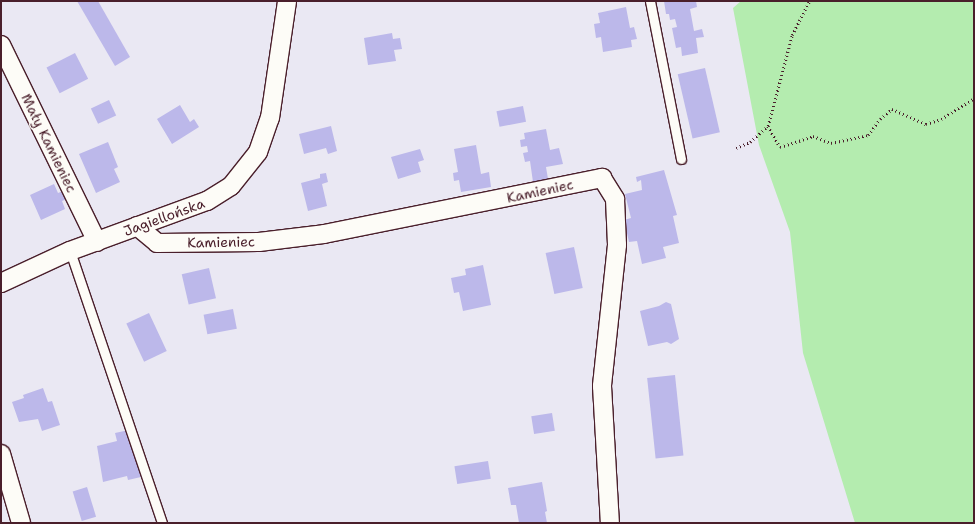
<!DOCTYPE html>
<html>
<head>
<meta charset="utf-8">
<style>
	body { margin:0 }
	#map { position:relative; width:975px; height:524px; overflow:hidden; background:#eae8f3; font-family:"Shantell Sans",sans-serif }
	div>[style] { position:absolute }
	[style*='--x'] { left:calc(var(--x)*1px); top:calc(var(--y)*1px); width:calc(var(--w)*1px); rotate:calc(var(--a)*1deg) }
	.green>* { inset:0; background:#b4ecaf }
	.building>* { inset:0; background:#bcb8ea; transform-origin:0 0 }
	.path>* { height:2.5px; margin-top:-1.25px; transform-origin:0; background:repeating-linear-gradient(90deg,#4a1f2b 0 1px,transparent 0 4px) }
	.roads { filter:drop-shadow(1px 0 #4a1f2b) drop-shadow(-1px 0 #4a1f2b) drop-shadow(0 1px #4a1f2b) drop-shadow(0 -1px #4a1f2b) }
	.service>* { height:9px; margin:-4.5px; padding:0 4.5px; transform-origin:4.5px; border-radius:4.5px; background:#fdfcf7 }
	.minor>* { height:18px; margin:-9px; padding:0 9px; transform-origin:9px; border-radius:9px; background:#fdfcf7 }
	span { translate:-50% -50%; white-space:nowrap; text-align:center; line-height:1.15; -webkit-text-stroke:3px #fdfcf7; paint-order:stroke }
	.street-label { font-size:14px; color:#4a1f2b }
	.frame { position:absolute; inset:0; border:2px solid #4a1f2b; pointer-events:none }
</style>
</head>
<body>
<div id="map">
	<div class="green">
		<div style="clip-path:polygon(741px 1px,974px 1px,974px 523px,855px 523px,803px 353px,790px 232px,759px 145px,733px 8px)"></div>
	</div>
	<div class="building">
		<div style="clip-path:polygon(77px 1px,98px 1px,130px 57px,115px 66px)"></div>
		<div style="clip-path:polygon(664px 1px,696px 1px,697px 7px,690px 9px,694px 31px,702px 29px,704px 37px,696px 38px,698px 53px,682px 56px,681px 47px,676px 48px,672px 28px,677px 27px,675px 19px,670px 20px,669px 14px,666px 14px)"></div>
		<div style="clip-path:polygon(626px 7px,630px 28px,634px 27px,637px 39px,631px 40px,632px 47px,603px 52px,601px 37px,596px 38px,594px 24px,600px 23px,598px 13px)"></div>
		<div style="clip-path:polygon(392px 33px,393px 39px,400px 38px,402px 49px,394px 50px,396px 61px,368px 65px,364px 38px)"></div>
		<div style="left:75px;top:53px;width:29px;height:32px;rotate:63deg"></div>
		<div style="left:705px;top:68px;width:66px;height:28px;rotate:77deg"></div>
		<div style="left:109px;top:100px;width:17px;height:20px;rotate:65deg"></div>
		<div style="clip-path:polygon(180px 105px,190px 122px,194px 119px,199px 127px,172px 144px,157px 119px)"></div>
		<div style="left:523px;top:106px;width:16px;height:27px;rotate:79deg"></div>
		<div style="clip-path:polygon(331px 126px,337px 151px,328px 154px,326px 148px,304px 154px,299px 134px)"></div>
		<div style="clip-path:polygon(546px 129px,550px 150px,559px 148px,563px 164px,546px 167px,548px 179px,533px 182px,530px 161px,525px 162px,523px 153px,528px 152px,527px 146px,521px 147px,520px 140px,525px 139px,524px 133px)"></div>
		<div style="clip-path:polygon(108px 142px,118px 167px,114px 169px,120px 182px,96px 193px,79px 154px)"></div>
		<div style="clip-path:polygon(476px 145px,481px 174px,489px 172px,491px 187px,461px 192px,459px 180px,454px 181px,453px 173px,458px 172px,454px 149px)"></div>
		<div style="clip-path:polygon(420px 149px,424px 160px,418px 162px,421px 172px,398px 179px,391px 157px)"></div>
		<div style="clip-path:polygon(664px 170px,677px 215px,673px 216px,679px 243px,663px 247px,666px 258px,642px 264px,637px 241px,629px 242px,624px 220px,631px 218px,625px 194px,642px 190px,641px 180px,637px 182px,636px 177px)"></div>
		<div style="clip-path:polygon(326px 173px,328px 182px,322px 184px,327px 206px,308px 211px,301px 183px,320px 178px,320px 174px)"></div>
		<div style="clip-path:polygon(54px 184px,58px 193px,63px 191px,67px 199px,62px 201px,65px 209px,41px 220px,30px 195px)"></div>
		<div style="left:574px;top:247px;width:42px;height:29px;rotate:78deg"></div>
		<div style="clip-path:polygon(483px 265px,491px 305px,463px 311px,459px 292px,454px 293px,451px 278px,466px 275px,465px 269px)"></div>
		<div style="left:209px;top:268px;width:31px;height:28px;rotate:77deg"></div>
		<div style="clip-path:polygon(666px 302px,671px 304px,679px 339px,671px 344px,667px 342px,648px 346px,640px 311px,659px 306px)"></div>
		<div style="left:233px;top:309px;width:20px;height:30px;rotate:79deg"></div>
		<div style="left:149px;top:313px;width:42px;height:25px;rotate:65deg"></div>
		<div style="left:675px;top:375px;width:81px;height:28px;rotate:84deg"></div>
		<div style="clip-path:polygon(43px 388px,48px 402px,52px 401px,60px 425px,42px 431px,38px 419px,19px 422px,12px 402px,24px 398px,23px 395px)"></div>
		<div style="left:552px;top:413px;width:18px;height:21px;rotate:81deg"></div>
		<div style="clip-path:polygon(129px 430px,141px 477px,128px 480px,127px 476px,103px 482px,97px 446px,117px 441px,115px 433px)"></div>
		<div style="left:488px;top:461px;width:18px;height:34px;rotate:81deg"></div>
		<div style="clip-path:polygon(542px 482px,547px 511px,545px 512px,547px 523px,519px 523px,516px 505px,511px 505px,508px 488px)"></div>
		<div style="left:87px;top:487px;width:31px;height:15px;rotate:73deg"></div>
	</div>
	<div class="path">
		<div style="--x:768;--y:126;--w:94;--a:-75.2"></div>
		<div style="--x:792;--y:35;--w:38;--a:-63"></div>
		<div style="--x:736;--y:148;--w:15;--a:-23"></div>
		<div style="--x:750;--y:142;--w:24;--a:-42"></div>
		<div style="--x:768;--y:126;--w:24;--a:60"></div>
		<div style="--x:780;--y:147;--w:35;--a:-18"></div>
		<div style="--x:813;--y:136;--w:19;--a:21"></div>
		<div style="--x:831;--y:143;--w:38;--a:-12"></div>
		<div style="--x:868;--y:135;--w:20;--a:-53"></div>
		<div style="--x:880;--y:119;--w:16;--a:-40"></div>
		<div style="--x:892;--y:109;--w:37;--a:24"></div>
		<div style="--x:926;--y:124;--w:16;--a:-18"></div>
		<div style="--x:941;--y:119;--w:39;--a:-32"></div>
	</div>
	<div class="roads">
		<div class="service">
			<div style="--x:650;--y:1;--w:161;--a:78.9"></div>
			<div style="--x:70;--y:251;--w:287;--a:71.3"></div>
		</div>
		<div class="minor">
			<div style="--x:1;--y:45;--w:219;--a:64"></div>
			<div style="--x:137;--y:226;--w:26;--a:40"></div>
			<div style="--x:157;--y:243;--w:102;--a:-0.6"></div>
			<div style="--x:259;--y:242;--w:65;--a:-7"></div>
			<div style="--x:324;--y:234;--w:284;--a:-11.4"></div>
			<div style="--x:602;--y:178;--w:25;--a:58"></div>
			<div style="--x:615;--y:199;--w:46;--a:87.5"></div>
			<div style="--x:617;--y:245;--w:142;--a:96.1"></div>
			<div style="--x:602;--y:386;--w:137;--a:86.7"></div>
			<div style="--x:1;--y:283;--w:76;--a:-24.9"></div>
			<div style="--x:70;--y:251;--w:146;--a:-20.1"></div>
			<div style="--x:207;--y:201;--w:28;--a:-32"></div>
			<div style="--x:231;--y:186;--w:43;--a:-51.5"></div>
			<div style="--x:258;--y:152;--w:36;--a:-71"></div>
			<div style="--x:270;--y:118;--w:118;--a:-81.7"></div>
			<div style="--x:1;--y:454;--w:72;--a:73.8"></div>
		</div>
	</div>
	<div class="street-label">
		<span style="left:49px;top:143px;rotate:64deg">Mały Kamieniec</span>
		<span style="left:540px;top:191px;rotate:-12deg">Kamieniec</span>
		<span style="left:164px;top:217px;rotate:-20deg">Jagiellońska</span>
		<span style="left:221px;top:242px;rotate:-1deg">Kamieniec</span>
	</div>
	<div class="frame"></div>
</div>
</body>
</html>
